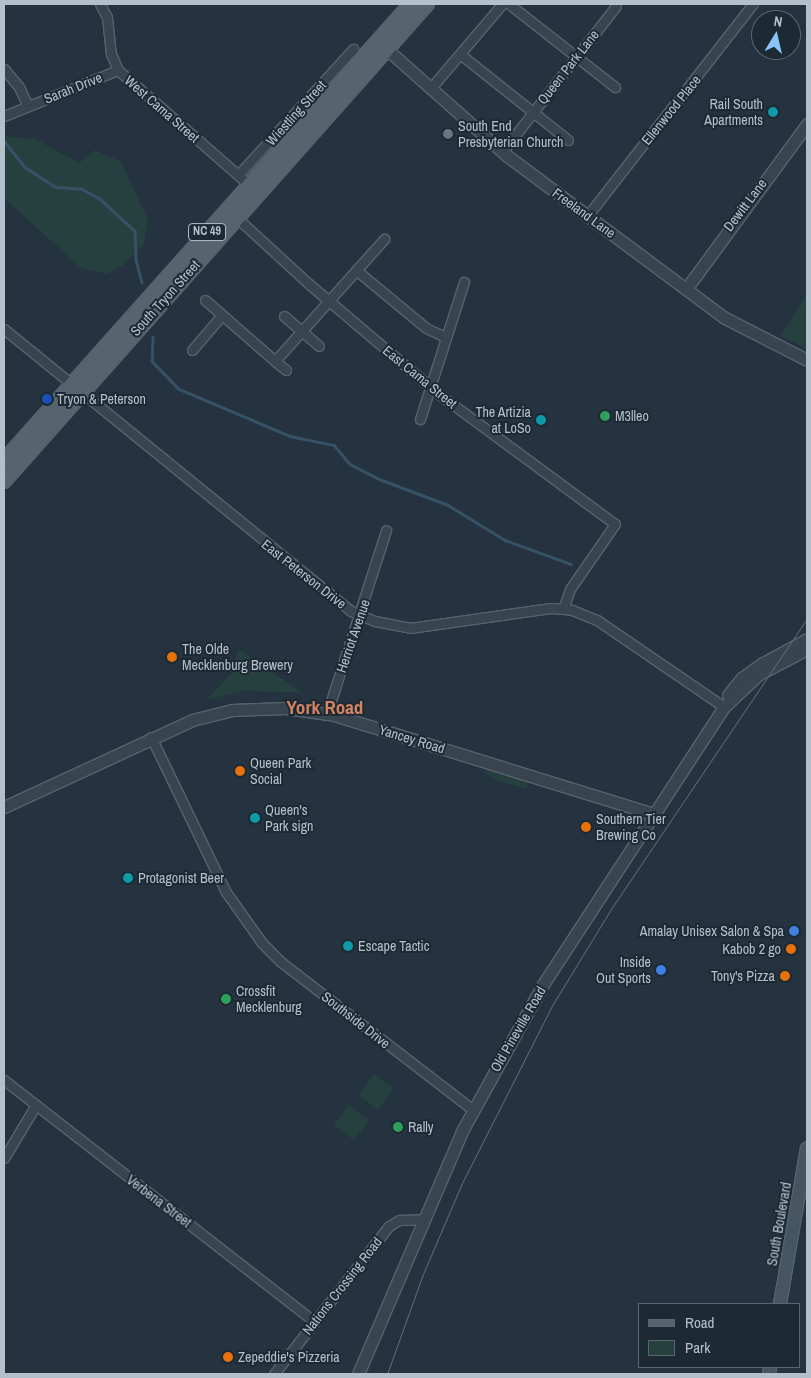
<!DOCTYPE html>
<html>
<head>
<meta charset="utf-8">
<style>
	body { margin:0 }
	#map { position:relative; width:811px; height:1378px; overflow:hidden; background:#24333f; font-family:"Archivo Narrow",sans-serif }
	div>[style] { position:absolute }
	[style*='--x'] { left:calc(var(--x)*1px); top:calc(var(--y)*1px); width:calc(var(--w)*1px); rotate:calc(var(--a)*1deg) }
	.green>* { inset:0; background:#26403f; transform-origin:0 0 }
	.stream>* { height:2.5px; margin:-1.25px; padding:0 1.25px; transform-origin:1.25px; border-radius:1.25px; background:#375266 }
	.roads { filter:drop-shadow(1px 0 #56636d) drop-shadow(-1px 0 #56636d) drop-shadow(0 1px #56636d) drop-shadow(0 -1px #56636d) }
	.minor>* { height:9px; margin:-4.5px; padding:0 4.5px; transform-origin:4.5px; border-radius:4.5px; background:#38454f }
	.tertiary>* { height:11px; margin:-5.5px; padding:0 5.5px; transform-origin:5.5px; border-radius:5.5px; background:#38454f }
	.secondary>* { height:12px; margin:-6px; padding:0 6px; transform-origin:6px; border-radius:6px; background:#465562 }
	.primary>* { height:14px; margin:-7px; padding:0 7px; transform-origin:7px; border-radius:7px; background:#56646f }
	.tram>* { height:1px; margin:-0.5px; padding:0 0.5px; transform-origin:0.5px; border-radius:0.5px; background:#5a6a76 }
	.dots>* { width:14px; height:14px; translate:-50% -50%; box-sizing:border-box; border:2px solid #1d2a34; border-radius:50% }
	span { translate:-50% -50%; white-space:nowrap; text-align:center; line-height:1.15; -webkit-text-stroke:4px #1d2a34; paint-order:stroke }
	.shield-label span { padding:1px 4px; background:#1d2a34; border:1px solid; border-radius:4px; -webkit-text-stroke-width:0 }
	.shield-label { font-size:12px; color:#b4c0ca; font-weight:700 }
	.street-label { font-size:14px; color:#b4c0ca }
	.poi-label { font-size:14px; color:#b4c0ca }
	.right { translate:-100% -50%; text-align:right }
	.left { translate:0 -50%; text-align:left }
	.district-label { font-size:19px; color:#d78362; font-weight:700 }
	.frame { position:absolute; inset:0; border:5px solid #b4c0ca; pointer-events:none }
	.legend { position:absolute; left:638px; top:1303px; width:162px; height:65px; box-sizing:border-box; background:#1d2a34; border:1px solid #596670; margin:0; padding:6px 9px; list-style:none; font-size:15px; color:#b4c0ca }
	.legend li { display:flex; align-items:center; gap:10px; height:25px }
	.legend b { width:25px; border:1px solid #596670 }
	.north { position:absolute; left:751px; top:10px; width:50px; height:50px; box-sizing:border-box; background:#1d2a34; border:1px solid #596670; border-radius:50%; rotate:9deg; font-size:14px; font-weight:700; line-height:20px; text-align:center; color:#b4c0ca }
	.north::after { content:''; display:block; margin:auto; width:18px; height:22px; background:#89c5fa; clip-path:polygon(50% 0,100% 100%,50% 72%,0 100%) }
</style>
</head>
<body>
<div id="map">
	<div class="green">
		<div style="clip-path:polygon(4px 136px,35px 139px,79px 163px,95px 150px,121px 162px,148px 220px,144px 244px,123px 265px,107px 274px,81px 268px,4px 198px)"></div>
		<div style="clip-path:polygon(807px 293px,807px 349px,781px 336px)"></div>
		<div style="clip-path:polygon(238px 649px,303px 693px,243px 691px,206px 700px,232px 673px)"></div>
		<div style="clip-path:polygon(489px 769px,527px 781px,527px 789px,493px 779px,485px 771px)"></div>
		<div style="left:374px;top:1074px;width:25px;height:26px;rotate:37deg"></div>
		<div style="left:349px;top:1105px;width:25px;height:25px;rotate:37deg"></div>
	</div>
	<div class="stream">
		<div style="--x:4;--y:141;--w:33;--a:51"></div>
		<div style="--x:25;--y:167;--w:37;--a:33"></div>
		<div style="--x:56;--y:187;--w:26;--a:4"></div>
		<div style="--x:82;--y:189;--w:19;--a:28"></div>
		<div style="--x:99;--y:198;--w:49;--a:42.5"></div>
		<div style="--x:135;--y:231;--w:29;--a:88"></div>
		<div style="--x:136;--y:260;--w:23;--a:75"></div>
		<div style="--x:153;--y:337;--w:24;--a:92"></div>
		<div style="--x:152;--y:361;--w:39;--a:46"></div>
		<div style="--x:179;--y:389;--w:121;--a:22.9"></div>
		<div style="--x:290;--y:436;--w:45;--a:11.6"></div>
		<div style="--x:334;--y:445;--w:25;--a:50"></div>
		<div style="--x:350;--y:464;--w:36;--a:27"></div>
		<div style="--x:382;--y:480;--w:71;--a:20.7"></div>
		<div style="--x:448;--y:505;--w:67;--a:31.6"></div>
		<div style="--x:505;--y:540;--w:70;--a:20"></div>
	</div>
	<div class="roads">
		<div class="minor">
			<div style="--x:100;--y:4;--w:15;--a:62"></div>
			<div style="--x:107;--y:17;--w:37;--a:84"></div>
			<div style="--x:111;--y:54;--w:17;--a:66"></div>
			<div style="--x:118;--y:70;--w:179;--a:41.2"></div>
			<div style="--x:509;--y:4;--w:135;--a:38.1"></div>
			<div style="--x:460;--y:54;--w:138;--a:38.5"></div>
			<div style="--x:4;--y:69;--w:23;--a:50"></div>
			<div style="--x:19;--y:87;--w:21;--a:65"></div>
			<div style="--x:430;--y:89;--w:111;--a:-49.7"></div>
			<div style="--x:4;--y:116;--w:123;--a:-22"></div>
			<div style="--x:502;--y:152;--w:185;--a:-52"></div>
			<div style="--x:238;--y:175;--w:171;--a:-47.6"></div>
			<div style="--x:588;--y:215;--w:268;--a:-52"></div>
			<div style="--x:235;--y:216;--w:100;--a:42.6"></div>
			<div style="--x:309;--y:284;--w:172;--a:40.3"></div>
			<div style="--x:440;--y:395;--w:217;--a:36.4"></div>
			<div style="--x:615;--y:524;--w:79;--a:124.7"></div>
			<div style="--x:570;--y:589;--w:21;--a:109"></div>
			<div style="--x:356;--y:270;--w:91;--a:39.6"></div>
			<div style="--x:426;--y:328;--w:21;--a:25"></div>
			<div style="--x:205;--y:300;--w:93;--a:41.1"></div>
			<div style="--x:284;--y:316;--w:46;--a:40.6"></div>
			<div style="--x:4;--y:329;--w:447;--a:39.1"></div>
			<div style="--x:351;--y:611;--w:26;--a:23"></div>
			<div style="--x:375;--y:621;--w:36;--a:11"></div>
			<div style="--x:410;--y:628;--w:142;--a:-8.1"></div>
			<div style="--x:551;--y:608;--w:21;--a:5"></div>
			<div style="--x:572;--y:610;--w:27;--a:22"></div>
			<div style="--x:597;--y:620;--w:154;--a:34.4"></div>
			<div style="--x:192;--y:350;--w:46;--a:-49.4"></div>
			<div style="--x:286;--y:370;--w:14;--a:-141"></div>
			<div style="--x:275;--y:361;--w:164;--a:-48.2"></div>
			<div style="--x:420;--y:419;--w:144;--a:-72.2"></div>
			<div style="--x:327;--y:713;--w:192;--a:-72.1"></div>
			<div style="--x:151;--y:737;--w:172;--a:64.2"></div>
			<div style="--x:226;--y:892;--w:62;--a:54.8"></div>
			<div style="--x:262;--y:943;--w:27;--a:45"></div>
			<div style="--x:281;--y:962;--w:242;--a:37.6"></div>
			<div style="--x:4;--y:1080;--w:394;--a:37.9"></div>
			<div style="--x:4;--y:1158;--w:62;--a:-58.9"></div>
			<div style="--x:274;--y:1374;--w:187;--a:-52.2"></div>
			<div style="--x:389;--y:1226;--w:12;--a:-31"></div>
			<div style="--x:399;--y:1220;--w:24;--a:-2"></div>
		</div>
		<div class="tertiary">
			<div style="--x:381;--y:44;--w:167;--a:41.6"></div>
			<div style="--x:506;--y:155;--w:273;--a:36.7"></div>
			<div style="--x:725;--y:318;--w:92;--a:27.1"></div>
			<div style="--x:686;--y:289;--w:205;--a:-53.7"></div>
			<div style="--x:728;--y:695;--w:22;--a:-51"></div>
			<div style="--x:742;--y:678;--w:26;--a:-36"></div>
			<div style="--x:763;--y:663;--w:50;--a:-28.6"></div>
			<div style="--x:4;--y:807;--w:207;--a:-24.8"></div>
			<div style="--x:192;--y:720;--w:41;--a:-14"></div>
			<div style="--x:232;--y:710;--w:53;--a:-2.2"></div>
			<div style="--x:285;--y:708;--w:49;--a:8.1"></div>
			<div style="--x:334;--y:715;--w:334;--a:17.2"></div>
			<div style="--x:358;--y:1374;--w:264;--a:-66.8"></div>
			<div style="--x:462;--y:1131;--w:166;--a:-61.1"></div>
			<div style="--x:542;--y:986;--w:333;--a:-56.9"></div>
			<div style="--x:724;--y:707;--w:48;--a:-43.3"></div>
			<div style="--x:759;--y:674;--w:54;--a:-27.5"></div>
		</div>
		<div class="secondary">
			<div style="--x:780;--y:1304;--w:158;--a:-80.2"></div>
			<div style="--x:769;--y:1374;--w:7;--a:-82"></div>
		</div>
		<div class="primary">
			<div style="--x:4;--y:461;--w:612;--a:-48.31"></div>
			<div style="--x:4;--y:481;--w:638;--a:-48.43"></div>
		</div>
	</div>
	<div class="tram">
		<div style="--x:387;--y:1374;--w:106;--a:-70.2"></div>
		<div style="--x:423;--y:1274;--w:99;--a:-66.8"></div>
		<div style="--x:462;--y:1183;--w:201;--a:-63.1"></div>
		<div style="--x:553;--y:1004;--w:111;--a:-58.6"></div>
		<div style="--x:611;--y:909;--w:351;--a:-56"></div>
	</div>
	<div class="dots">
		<div style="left:773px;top:112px;background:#0f9aa8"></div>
		<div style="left:448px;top:134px;background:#6b7280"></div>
		<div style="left:47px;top:399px;background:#1a4fb4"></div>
		<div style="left:605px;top:416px;background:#2e9e5b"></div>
		<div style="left:541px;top:420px;background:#0f9aa8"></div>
		<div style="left:172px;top:657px;background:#e8710a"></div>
		<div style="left:240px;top:771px;background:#e8710a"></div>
		<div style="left:255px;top:818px;background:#0f9aa8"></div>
		<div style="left:586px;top:827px;background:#e8710a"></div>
		<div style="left:128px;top:878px;background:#0f9aa8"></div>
		<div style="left:794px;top:931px;background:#3f7fe0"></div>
		<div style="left:348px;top:946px;background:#0f9aa8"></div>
		<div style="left:791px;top:949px;background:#e8710a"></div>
		<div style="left:661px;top:970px;background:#3f7fe0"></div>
		<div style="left:785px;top:976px;background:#e8710a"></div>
		<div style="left:226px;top:999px;background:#2e9e5b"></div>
		<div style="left:398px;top:1127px;background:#2e9e5b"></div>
		<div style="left:228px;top:1357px;background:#e8710a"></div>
	</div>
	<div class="shield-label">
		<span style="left:207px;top:232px">NC 49</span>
	</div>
	<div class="street-label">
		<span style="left:568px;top:67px;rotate:-52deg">Queen Park Lane</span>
		<span style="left:73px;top:88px;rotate:-22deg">Sarah Drive</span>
		<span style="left:162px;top:109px;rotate:41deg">West Cama Street</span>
		<span style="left:671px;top:110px;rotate:-51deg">Ellenwood Place</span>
		<span style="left:296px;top:113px;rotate:-48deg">Wiestling Street</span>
		<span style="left:745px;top:205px;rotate:-53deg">Dewitt Lane</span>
		<span style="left:584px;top:213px;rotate:36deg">Freeland Lane</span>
		<span style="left:165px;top:298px;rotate:-48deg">South Tryon Street</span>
		<span style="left:420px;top:377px;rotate:39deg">East Cama Street</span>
		<span style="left:304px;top:574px;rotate:38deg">East Peterson Drive</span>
		<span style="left:353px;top:636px;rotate:-71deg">Herriot Avenue</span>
		<span style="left:412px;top:739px;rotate:17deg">Yancey Road</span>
		<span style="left:356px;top:1020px;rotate:38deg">Southside Drive</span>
		<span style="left:518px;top:1029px;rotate:-60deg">Old Pineville Road</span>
		<span style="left:159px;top:1201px;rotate:37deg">Verbena Street</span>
		<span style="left:779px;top:1224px;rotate:-80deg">South Boulevard</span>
		<span style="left:342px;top:1286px;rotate:-52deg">Nations Crossing Road</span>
	</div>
	<div class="poi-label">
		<span class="right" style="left:763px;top:112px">Rail South<br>Apartments</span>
		<span class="left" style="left:458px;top:134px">South End<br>Presbyterian Church</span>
		<span class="left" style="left:57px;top:399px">Tryon &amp; Peterson</span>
		<span class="right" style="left:531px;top:420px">The Artizia<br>at LoSo</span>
		<span class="left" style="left:615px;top:416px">M3lleo</span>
		<span class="left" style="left:182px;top:657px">The Olde<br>Mecklenburg Brewery</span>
		<span class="left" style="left:250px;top:771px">Queen Park<br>Social</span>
		<span class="left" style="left:265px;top:818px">Queen's<br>Park sign</span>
		<span class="left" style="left:596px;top:827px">Southern Tier<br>Brewing Co</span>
		<span class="left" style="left:138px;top:878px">Protagonist Beer</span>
		<span class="right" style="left:784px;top:931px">Amalay Unisex Salon &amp; Spa</span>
		<span class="left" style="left:358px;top:946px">Escape Tactic</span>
		<span class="right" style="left:781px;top:949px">Kabob 2 go</span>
		<span class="right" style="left:651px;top:970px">Inside<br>Out Sports</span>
		<span class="right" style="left:775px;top:976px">Tony's Pizza</span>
		<span class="left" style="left:236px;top:999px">Crossfit<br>Mecklenburg</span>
		<span class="left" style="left:408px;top:1127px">Rally</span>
		<span class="left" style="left:238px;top:1357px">Zepeddie's Pizzeria</span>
	</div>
	<div class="district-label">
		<span style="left:325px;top:708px">York Road</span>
	</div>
	<div class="frame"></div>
	<ul class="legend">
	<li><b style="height:6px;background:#56646f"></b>Road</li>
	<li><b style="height:14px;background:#26403f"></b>Park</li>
	</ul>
	<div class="north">N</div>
</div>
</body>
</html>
